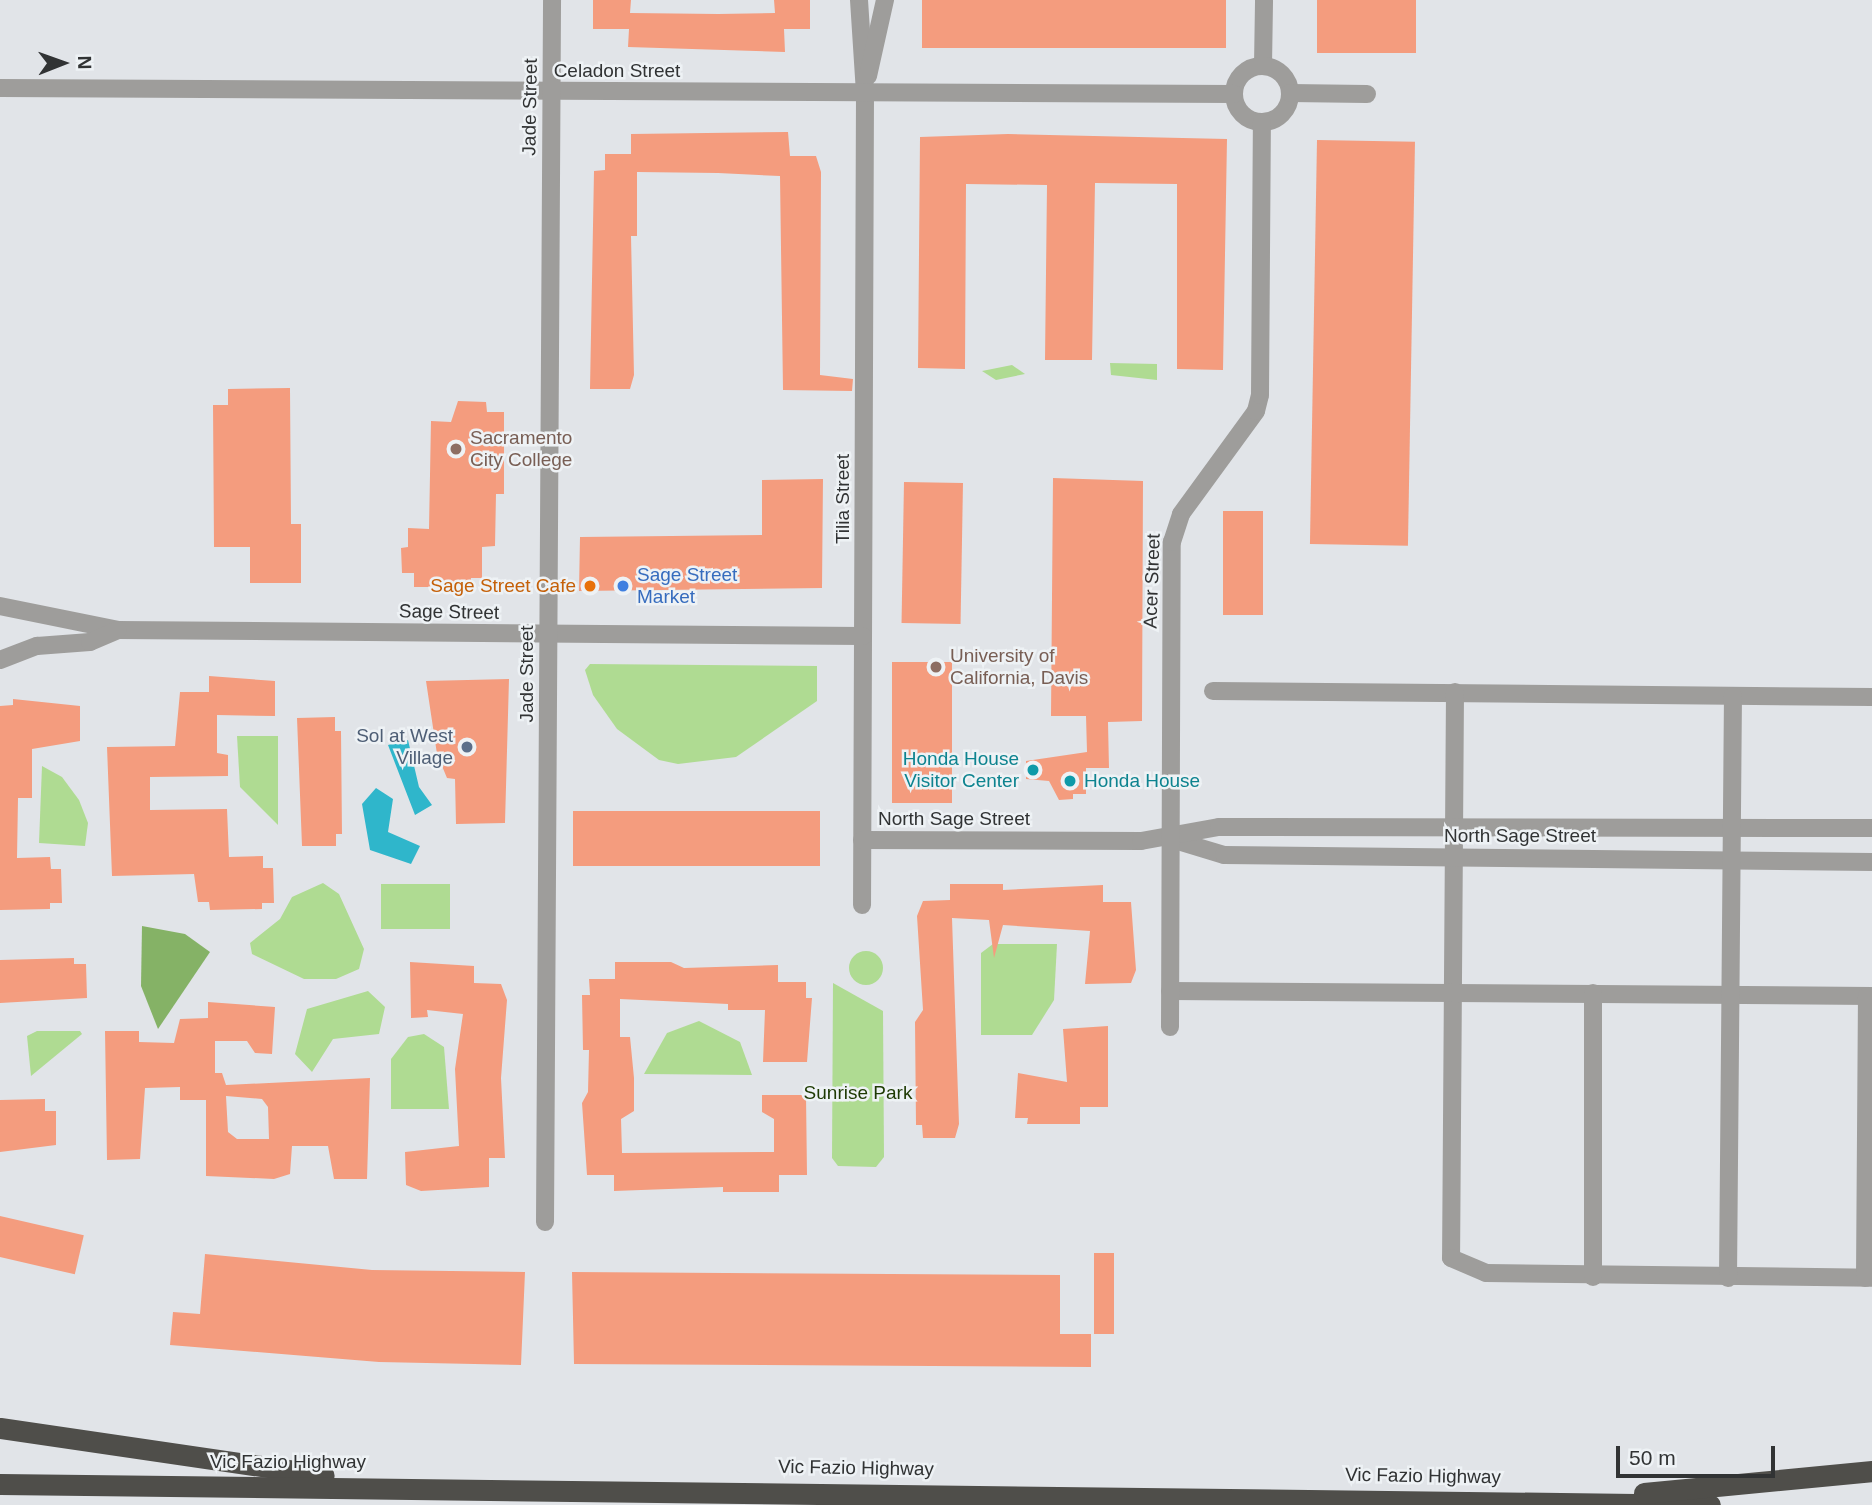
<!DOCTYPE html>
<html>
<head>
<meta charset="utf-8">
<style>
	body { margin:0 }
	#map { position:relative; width:1872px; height:1505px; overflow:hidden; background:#e1e4e8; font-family:Helvetica,sans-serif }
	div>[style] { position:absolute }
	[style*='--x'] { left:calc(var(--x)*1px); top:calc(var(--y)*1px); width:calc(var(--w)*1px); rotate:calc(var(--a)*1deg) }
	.green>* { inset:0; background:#afdb92; transform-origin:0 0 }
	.round { border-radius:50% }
	.forest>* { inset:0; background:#85b266 }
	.water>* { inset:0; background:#2fb6cb }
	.building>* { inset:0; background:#f49c7e; transform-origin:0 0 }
	.minor>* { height:18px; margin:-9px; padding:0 9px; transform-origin:9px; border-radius:9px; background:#9e9d9b }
	.minor>.ring { margin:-9px; padding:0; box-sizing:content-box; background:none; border:18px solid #9e9d9b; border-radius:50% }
	.motorway>* { height:21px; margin:-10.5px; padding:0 10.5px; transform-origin:10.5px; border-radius:10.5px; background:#4f4e4a }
	.dots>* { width:19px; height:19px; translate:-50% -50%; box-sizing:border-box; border:4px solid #eef2f5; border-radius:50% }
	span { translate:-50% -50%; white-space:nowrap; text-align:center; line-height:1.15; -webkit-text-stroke:5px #eef2f5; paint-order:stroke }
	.street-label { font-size:19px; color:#313334 }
	.education-label { font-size:19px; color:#785e54 }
	.left { translate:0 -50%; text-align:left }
	.shop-label { font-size:19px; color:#366cbe }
	.food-label { font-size:19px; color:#c56008 }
	.right { translate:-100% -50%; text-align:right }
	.service-label { font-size:19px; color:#4e5e75 }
	.culture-label { font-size:19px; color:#0d838f }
	.park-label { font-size:19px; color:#1e3a03 }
	.north { position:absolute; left:28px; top:28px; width:70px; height:70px; -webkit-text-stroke:5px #eef2f5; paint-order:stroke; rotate:89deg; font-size:19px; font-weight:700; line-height:28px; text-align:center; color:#313334 }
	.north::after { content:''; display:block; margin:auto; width:24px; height:32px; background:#313334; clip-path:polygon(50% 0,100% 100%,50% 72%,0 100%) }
	.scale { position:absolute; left:1616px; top:1446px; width:159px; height:32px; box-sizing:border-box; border:4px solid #313334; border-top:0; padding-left:9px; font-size:21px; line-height:24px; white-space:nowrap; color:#313334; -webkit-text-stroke:5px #eef2f5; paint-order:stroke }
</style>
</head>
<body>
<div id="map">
	<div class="green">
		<div style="clip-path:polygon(1110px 363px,1157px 364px,1157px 380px,1111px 375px)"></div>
		<div style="clip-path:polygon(1012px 365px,1025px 374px,996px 380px,982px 371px)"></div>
		<div style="clip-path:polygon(590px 664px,817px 666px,817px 701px,736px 757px,678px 764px,659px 760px,617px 729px,593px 695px,585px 670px)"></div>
		<div style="clip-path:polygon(237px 736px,278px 736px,278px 825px,240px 787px)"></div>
		<div style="clip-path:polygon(42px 766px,62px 777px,79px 800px,88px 823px,85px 846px,39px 843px)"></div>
		<div style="clip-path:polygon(323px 883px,339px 894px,364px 949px,359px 969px,336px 979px,304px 979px,252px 954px,250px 943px,280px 919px,292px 897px)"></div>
		<div style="left:381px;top:884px;width:69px;height:45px"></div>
		<div style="clip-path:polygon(993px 944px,1057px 944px,1054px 1000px,1032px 1035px,981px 1035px,981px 953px)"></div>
		<div class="round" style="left:849px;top:951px;width:34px;height:34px"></div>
		<div style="clip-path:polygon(833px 983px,883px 1011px,884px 1157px,876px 1167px,838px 1166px,832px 1158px)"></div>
		<div style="clip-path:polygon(368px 991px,385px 1007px,379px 1034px,333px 1039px,312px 1072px,295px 1054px,307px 1009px)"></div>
		<div style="clip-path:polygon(699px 1021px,740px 1042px,752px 1075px,644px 1074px,667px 1033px)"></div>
		<div style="clip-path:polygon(37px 1031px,80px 1031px,82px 1034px,31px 1076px,27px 1036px)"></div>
		<div style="clip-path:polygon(408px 1037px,424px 1034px,444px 1047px,449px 1109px,391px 1109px,391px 1059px)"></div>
	</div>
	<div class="forest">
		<div style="clip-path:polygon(142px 926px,185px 934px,210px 952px,158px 1029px,141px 986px)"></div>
	</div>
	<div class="water">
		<div style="clip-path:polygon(408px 740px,419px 787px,432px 805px,415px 815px,388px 745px)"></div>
		<div style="clip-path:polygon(376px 788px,393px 799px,388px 832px,420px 846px,411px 864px,370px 850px,362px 804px)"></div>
	</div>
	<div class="building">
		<div style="clip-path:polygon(593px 0,631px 0,630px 13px,718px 14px,775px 13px,774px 0,810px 0,810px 29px,784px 29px,785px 52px,628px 47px,629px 29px,593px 29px)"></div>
		<div style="left:922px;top:0;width:304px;height:48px"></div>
		<div style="left:1317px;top:0;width:99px;height:53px"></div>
		<div style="clip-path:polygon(788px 132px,790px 156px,816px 156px,821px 172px,820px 375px,853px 379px,852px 391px,783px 390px,780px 176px,718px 173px,637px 172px,637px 236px,631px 236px,634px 375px,630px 389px,590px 389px,594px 171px,605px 170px,605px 154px,631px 154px,631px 134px)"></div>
		<div style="clip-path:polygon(1008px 134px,1227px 139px,1223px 370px,1177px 369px,1177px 184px,1095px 183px,1092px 360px,1045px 360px,1047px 185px,966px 184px,965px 369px,918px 368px,920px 137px)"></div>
		<div style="left:1317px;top:140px;width:98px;height:404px;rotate:1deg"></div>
		<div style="clip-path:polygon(290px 388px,291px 524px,301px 524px,301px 583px,250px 583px,250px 547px,214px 547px,213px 405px,228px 405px,228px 389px)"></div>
		<div style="clip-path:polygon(458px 401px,486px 402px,487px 412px,504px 412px,504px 494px,496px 494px,495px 546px,482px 547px,482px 578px,471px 578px,470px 587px,414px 587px,414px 573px,402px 573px,401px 548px,408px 547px,408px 528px,429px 529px,431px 421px,451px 422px)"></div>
		<div style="clip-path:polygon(1053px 478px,1143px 481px,1142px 721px,1108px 722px,1109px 768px,1086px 768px,1086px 794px,1073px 794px,1073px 799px,1059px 800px,1049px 781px,1026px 779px,1026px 761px,1087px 752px,1086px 716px,1051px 716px)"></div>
		<div style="clip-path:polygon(823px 479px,822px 588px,579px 591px,580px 537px,762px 535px,762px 480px)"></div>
		<div style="left:904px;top:482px;width:59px;height:141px;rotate:1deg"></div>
		<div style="left:1223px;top:511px;width:40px;height:104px"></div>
		<div style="left:892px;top:662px;width:60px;height:141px"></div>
		<div style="clip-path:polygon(209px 676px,275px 681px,275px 716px,217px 715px,217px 753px,228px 755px,228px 776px,150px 777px,150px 810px,227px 809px,229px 857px,263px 856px,263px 868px,273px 868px,274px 903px,262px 903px,262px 909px,210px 910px,209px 902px,198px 902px,194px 874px,112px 876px,107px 747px,175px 746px,180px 692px,209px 692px)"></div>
		<div style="clip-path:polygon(509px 679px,505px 823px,456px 824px,455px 779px,447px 778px,437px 754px,426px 681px)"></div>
		<div style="clip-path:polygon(13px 699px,80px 706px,80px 741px,32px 749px,32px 798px,18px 798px,17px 858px,50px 857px,51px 869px,61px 869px,62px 903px,50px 903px,50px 909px,0 910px,0 706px,13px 705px)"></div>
		<div style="clip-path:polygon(335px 717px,335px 731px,341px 731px,342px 834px,336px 834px,336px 846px,302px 846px,297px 718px)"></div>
		<div style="left:573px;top:811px;width:247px;height:55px"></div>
		<div style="clip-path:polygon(950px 884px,1003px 884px,1003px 890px,1103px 885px,1103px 902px,1131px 902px,1136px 970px,1131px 983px,1085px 984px,1090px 931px,1003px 925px,994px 958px,989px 920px,952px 918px,959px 1124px,955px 1138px,923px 1138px,922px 1125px,916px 1125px,915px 1022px,923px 1010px,917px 916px,923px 901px,950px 900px)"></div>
		<div style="clip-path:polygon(74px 958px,74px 964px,86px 964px,87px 998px,0 1003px,0 960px)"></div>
		<div style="clip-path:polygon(410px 962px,474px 966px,474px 983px,501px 984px,507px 1000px,501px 1078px,505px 1158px,489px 1158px,489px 1187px,421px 1191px,406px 1185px,405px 1152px,459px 1146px,455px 1069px,463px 1014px,427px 1010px,428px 1017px,411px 1018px)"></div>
		<div style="clip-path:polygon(615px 962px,671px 962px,684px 968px,778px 965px,778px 982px,806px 982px,806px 998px,812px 998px,807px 1062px,763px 1062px,765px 1010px,728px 1010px,728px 1004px,620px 999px,620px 1037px,630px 1037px,634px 1078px,634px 1111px,621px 1119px,622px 1153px,774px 1152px,774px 1119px,762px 1112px,762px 1095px,806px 1095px,807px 1175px,779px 1175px,779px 1192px,723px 1192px,723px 1187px,614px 1191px,614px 1175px,587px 1175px,582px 1103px,588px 1092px,589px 1050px,583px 1050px,582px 995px,590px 995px,589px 979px,615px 979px)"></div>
		<div style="clip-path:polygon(evenodd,208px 1002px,275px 1007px,272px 1054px,255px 1053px,247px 1041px,215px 1041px,215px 1073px,222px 1073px,226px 1085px,370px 1078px,367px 1179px,334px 1179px,328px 1146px,292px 1146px,290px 1174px,274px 1179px,206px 1176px,206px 1100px,180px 1100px,180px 1087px,145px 1088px,140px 1159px,107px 1160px,105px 1031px,139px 1031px,139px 1042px,174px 1043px,180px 1019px,208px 1018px,208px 1002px,226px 1096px,262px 1099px,268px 1107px,269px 1139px,237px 1139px,228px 1132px,226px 1096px)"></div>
		<div style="clip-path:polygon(1108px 1026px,1108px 1107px,1080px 1107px,1080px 1124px,1027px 1124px,1028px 1118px,1015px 1118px,1018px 1073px,1067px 1082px,1063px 1029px)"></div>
		<div style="clip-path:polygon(45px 1099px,45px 1111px,56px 1111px,56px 1145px,0 1152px,0 1100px)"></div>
		<div style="left:0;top:1216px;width:86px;height:40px;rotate:13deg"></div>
		<div style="left:1094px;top:1253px;width:20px;height:81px"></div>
		<div style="clip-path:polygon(205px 1254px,372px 1270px,525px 1272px,521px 1365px,379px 1362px,170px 1345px,173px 1312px,200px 1314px)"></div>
		<div style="clip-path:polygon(572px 1272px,1060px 1275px,1060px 1334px,1091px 1334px,1091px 1367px,574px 1364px)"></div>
	</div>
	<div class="minor">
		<div style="--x:859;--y:0;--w:94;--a:86.3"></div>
		<div style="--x:865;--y:94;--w:811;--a:90.21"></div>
		<div style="--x:1263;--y:66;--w:66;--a:-89.1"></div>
		<div class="ring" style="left:1234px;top:66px;width:38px;height:38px"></div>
		<div style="--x:868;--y:76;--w:78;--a:-77.4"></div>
		<div style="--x:0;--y:88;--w:1234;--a:0.28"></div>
		<div style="--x:1290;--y:93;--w:77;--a:0.7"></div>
		<div style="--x:0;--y:606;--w:120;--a:11.5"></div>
		<div style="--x:118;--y:630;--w:745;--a:0.46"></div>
		<div style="--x:0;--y:660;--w:40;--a:-21"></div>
		<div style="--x:37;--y:646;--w:53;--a:-4.3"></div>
		<div style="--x:90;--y:642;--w:30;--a:-23"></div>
		<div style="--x:1213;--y:691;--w:659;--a:0.52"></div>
		<div style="--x:1455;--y:692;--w:566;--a:90.4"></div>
		<div style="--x:1451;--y:1258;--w:38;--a:23"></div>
		<div style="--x:1486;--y:1273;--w:386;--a:0.7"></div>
		<div style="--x:1171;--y:839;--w:55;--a:16.8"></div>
		<div style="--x:1224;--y:855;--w:648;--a:0.62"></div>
		<div style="--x:862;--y:840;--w:279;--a:0.2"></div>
		<div style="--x:1141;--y:841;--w:79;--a:-10.2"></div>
		<div style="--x:1219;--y:827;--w:653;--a:0.09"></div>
		<div style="--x:1170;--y:991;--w:702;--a:0.41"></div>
		<div style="--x:1170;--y:1027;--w:485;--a:-89.8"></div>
		<div style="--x:1172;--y:542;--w:29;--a:-72"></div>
		<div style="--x:1181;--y:514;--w:127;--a:-53.9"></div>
		<div style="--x:1256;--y:411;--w:16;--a:-76"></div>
		<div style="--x:1260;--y:395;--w:273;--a:-89.6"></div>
		<div style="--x:545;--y:1222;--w:1222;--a:-89.67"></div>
		<div style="--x:1593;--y:1277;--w:284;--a:-90"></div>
		<div style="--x:1728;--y:1278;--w:582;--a:-89.51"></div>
		<div style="--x:1865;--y:1278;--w:282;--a:-89.6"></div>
	</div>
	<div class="motorway">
		<div style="--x:0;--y:1428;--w:327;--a:8.3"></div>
		<div style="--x:0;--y:1484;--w:1710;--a:0.7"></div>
		<div style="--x:1644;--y:1493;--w:229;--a:-5.5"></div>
	</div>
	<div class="dots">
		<div style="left:456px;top:449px;background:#8d6e63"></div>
		<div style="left:590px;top:586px;background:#e8710a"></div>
		<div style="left:623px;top:586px;background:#3f7fe0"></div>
		<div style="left:936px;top:667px;background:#8d6e63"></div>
		<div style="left:467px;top:747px;background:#5c6f8a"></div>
		<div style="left:1033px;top:770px;background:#0f9aa8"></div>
		<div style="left:1070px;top:781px;background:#0f9aa8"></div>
	</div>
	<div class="street-label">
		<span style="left:617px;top:71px">Celadon Street</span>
		<span style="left:530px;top:107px;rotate:-89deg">Jade Street</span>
		<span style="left:843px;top:499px;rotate:-90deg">Tilia Street</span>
		<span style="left:1152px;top:581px;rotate:-88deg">Acer Street</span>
		<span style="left:449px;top:612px;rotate:1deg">Sage Street</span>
		<span style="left:527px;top:674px;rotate:-90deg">Jade Street</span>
		<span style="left:954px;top:819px">North Sage Street</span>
		<span style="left:1520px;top:836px">North Sage Street</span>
		<span style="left:288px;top:1462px">Vic Fazio Highway</span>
		<span style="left:856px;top:1468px;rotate:1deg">Vic Fazio Highway</span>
		<span style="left:1423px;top:1476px;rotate:1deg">Vic Fazio Highway</span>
	</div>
	<div class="education-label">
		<span class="left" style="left:470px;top:449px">Sacramento<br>City College</span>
		<span class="left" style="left:950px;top:667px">University of<br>California, Davis</span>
	</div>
	<div class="shop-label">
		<span class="left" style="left:637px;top:586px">Sage Street<br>Market</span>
	</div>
	<div class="food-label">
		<span class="right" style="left:576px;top:586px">Sage Street Cafe</span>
	</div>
	<div class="service-label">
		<span class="right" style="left:453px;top:747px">Sol at West<br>Village</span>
	</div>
	<div class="culture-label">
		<span class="right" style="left:1019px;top:770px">Honda House<br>Visitor Center</span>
		<span class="left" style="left:1084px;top:781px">Honda House</span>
	</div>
	<div class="park-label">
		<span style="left:858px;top:1093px">Sunrise Park</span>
	</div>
	<div class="north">N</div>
	<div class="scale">50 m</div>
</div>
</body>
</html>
